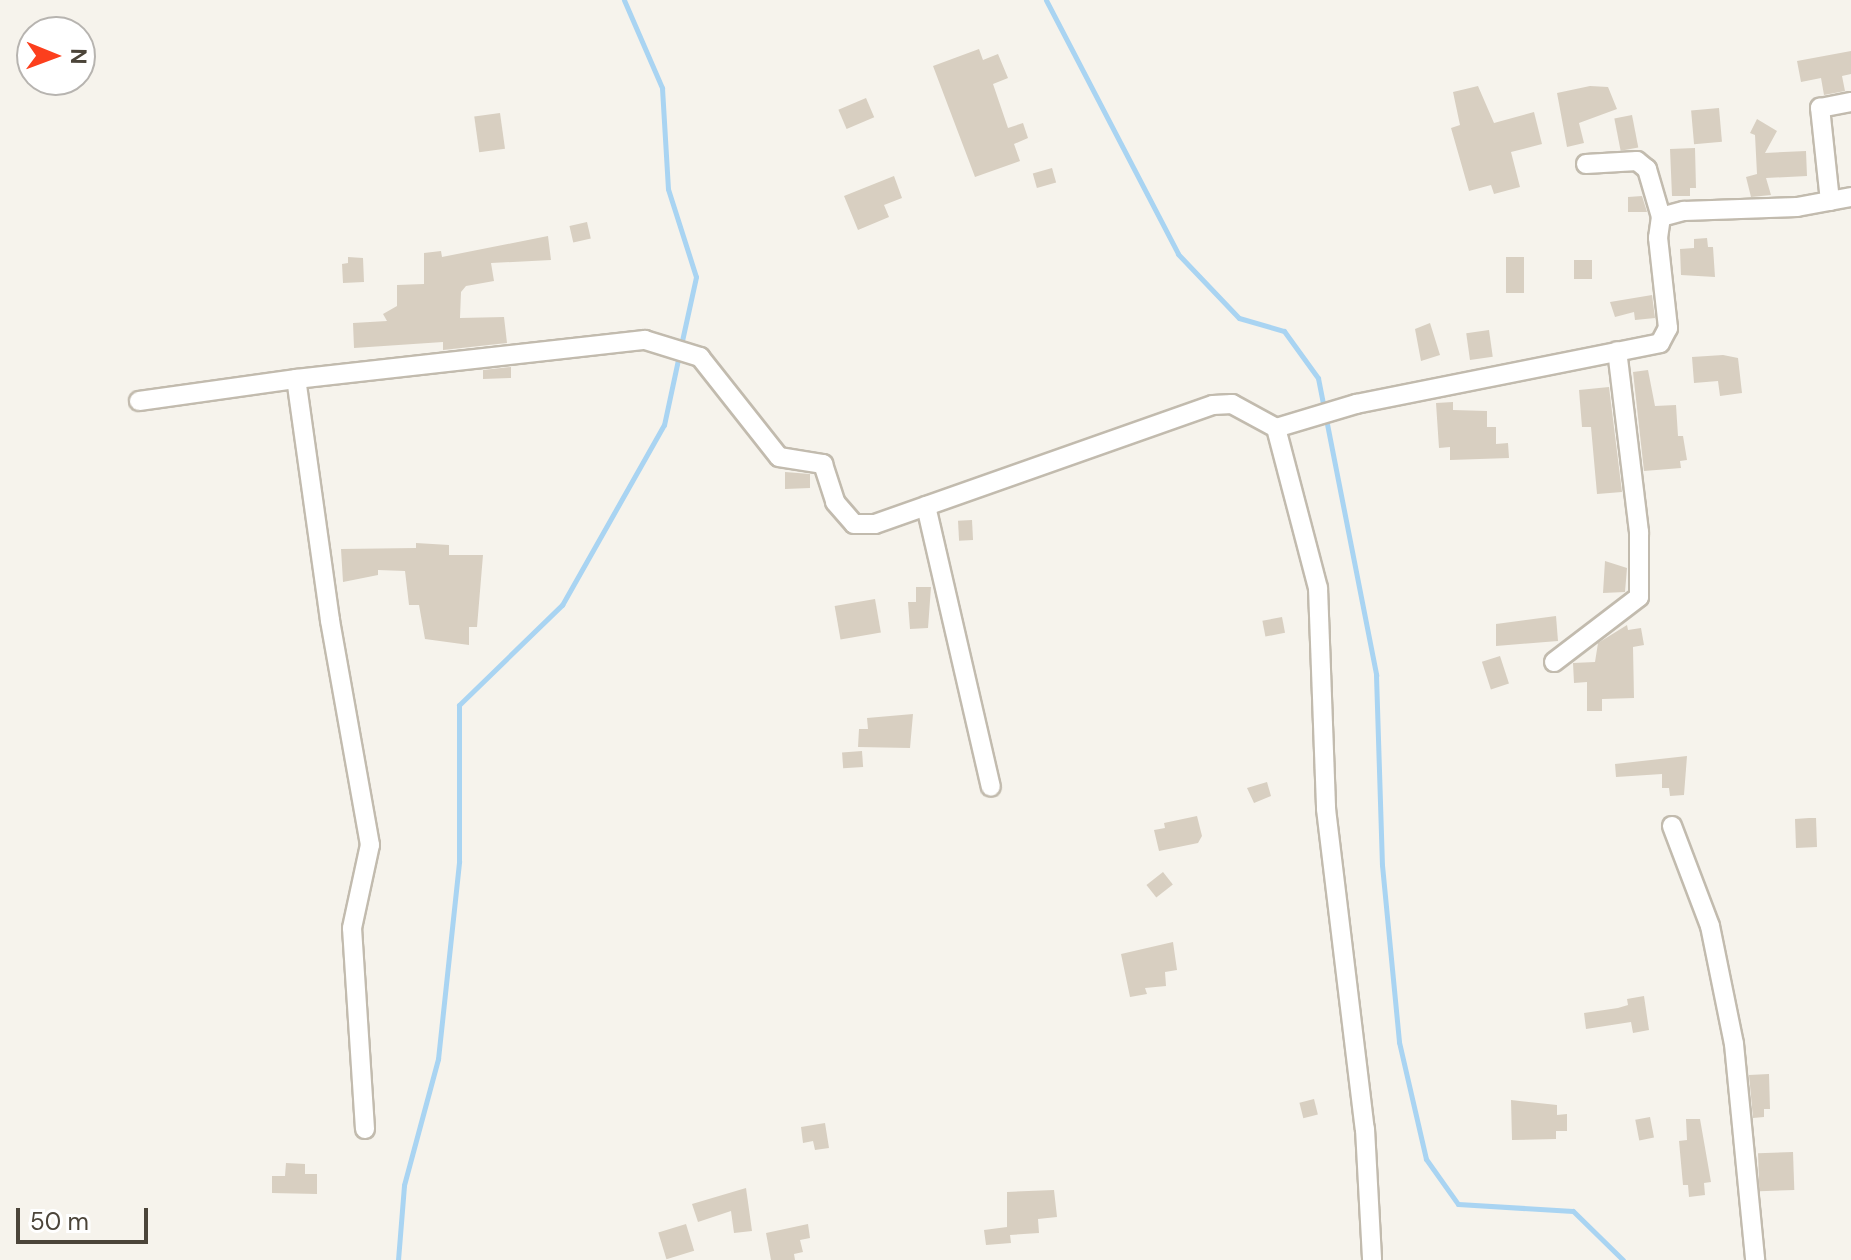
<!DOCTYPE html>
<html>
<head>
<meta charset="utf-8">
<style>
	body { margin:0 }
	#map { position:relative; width:1851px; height:1260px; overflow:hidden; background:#f6f3ec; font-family:"DM Sans",sans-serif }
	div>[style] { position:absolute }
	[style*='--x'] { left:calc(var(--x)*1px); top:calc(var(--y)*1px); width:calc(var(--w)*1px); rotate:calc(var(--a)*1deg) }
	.stream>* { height:5px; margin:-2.5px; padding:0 2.5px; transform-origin:2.5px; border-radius:2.5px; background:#a9d4f2 }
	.building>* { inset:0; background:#d8cfc1; transform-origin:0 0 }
	.roads { filter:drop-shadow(2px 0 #c2bbae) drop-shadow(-2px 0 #c2bbae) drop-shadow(0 2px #c2bbae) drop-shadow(0 -2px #c2bbae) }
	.minor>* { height:18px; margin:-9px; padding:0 9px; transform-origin:9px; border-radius:9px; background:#fff }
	span { translate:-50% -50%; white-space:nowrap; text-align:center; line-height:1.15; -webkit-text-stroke:7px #fff; paint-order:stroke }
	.north { position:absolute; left:16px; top:16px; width:80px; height:80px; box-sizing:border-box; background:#fff; border:2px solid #b7b4b0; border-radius:50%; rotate:91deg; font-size:22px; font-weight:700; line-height:32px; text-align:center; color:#4b4439 }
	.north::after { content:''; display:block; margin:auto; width:28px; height:36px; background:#fc3f1d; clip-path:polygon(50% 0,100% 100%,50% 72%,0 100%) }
	.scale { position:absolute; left:16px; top:1208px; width:132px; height:36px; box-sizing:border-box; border:4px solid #4b4439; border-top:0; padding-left:10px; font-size:24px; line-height:28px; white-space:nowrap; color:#4b4439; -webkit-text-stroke:6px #fff; paint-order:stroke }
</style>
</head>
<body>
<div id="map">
	<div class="stream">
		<div style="--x:624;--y:0;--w:96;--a:66.6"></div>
		<div style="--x:662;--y:88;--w:101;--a:86.6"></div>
		<div style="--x:668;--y:189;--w:92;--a:72.3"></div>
		<div style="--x:696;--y:277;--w:70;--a:102.4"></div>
		<div style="--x:1046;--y:0;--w:286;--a:62.5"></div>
		<div style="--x:1178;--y:254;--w:88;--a:46.4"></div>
		<div style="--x:1239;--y:318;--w:47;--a:16.1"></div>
		<div style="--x:1284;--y:331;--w:58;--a:54.1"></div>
		<div style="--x:1318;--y:378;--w:303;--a:78.9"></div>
		<div style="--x:1376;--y:675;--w:190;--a:88.2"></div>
		<div style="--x:1382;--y:865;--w:178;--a:84.5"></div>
		<div style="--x:1399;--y:1042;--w:120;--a:77"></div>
		<div style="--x:1426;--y:1159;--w:55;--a:54.6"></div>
		<div style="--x:1458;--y:1204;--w:115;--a:3.5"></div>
		<div style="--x:1573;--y:1211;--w:70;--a:44.4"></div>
		<div style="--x:398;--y:1260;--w:75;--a:-85.4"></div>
		<div style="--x:404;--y:1185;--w:131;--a:-74.9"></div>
		<div style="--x:438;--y:1059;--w:199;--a:-83.9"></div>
		<div style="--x:459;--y:861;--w:156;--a:-90"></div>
		<div style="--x:459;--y:705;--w:144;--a:-44.2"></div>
		<div style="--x:562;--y:605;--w:207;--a:-60.5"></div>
		<div style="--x:664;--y:425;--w:72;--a:-77.9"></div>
	</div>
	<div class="building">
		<div style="clip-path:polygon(979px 49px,983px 60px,998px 54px,1008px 78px,993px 84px,1008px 128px,1023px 123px,1028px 138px,1014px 144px,1020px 161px,975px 177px,933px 66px)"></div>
		<div style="clip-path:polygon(1851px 51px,1851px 74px,1842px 76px,1845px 91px,1824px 95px,1821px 78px,1801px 82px,1797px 61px)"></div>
		<div style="clip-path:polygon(1478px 86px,1494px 123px,1534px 112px,1542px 144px,1511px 152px,1520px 187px,1494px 194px,1491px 185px,1469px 191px,1451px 128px,1460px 125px,1453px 92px)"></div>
		<div style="clip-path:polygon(1590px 86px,1608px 87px,1617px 109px,1579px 123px,1584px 143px,1567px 147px,1557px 93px)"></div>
		<div style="left:866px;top:98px;width:21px;height:30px;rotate:67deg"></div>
		<div style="left:1719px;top:108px;width:34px;height:28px;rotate:85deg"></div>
		<div style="left:500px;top:113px;width:36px;height:26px;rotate:82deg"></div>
		<div style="left:1632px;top:115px;width:33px;height:18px;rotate:79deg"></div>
		<div style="clip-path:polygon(1757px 119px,1777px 131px,1765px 153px,1806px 151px,1807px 176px,1766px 178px,1771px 195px,1751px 197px,1746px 177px,1757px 174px,1755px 135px,1750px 133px)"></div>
		<div style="clip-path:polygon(1695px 148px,1696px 188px,1690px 188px,1690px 196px,1672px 196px,1670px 149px)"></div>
		<div style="left:1052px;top:168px;width:15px;height:20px;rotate:74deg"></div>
		<div style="clip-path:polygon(894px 176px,902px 198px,884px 205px,889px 217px,858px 230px,844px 196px)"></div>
		<div style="clip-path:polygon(1642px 196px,1647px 212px,1628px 212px,1628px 197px)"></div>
		<div style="left:587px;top:222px;width:17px;height:18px;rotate:77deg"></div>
		<div style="clip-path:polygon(548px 236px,551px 260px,491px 263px,494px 281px,466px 286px,461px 292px,460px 318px,504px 317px,507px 343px,443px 350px,443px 342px,354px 348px,353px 323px,387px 321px,383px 314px,397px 306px,397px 285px,424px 284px,424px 253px,441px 251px,442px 257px)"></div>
		<div style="clip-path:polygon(1707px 238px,1708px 247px,1713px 247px,1715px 277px,1681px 275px,1680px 249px,1694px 248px,1694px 239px)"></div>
		<div style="clip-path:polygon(348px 257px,363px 258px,364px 282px,343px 283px,342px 264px,348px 263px)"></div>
		<div style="left:1506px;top:257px;width:18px;height:36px"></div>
		<div style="left:1574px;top:260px;width:18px;height:19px"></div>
		<div style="clip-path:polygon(1652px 295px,1655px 318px,1635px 320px,1634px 312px,1615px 317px,1610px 302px)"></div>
		<div style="clip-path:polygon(1430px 323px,1440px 355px,1421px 361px,1415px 329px)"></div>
		<div style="left:1489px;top:330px;width:27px;height:23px;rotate:82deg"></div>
		<div style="clip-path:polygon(1723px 355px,1738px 358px,1742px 393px,1720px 396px,1718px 381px,1694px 383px,1692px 357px)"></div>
		<div style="clip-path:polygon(511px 367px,511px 378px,483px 379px,483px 370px)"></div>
		<div style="clip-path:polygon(1648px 370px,1655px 406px,1676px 405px,1678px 436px,1683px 436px,1687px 460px,1680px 461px,1681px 468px,1644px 471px,1633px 372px)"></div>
		<div style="clip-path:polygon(1609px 387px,1622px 492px,1597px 494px,1591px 427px,1582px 427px,1579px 390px)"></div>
		<div style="clip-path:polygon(1453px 402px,1453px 410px,1487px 411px,1487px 427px,1496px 427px,1496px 444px,1508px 443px,1509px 458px,1450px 460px,1450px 447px,1439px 448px,1436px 403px)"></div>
		<div style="clip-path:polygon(785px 472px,810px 474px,810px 488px,785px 489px)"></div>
		<div style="left:972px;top:520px;width:20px;height:14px;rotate:87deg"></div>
		<div style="clip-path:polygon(416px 543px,449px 545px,449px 555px,483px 555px,477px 627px,469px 627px,469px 645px,425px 639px,419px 605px,409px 605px,405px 571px,378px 570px,378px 575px,343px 582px,341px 549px,416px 548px)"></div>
		<div style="clip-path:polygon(1605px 561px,1627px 568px,1625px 592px,1603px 593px)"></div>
		<div style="clip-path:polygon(916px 587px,931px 587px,928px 628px,910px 629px,908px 602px,916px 602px)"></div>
		<div style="left:875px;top:599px;width:34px;height:41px;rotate:80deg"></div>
		<div style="clip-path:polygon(1556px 616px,1558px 641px,1496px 646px,1496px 624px)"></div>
		<div style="left:1282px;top:617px;width:16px;height:20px;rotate:79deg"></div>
		<div style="clip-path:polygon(1627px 625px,1628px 630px,1641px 628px,1644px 645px,1633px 647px,1634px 698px,1602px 699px,1602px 711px,1587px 711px,1587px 682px,1574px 683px,1573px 663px,1595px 662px,1598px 643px)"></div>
		<div style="left:1500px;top:656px;width:29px;height:19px;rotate:72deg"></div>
		<div style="clip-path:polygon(913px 714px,910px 748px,858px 747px,859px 729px,868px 729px,867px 718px)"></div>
		<div style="left:862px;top:751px;width:16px;height:20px;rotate:86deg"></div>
		<div style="clip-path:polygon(1687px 756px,1684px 795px,1670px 796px,1669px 788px,1662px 788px,1662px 774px,1616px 777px,1615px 764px)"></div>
		<div style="clip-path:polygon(1267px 782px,1271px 796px,1254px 803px,1247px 788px)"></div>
		<div style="clip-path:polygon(1197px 816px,1202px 836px,1198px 843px,1159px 851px,1154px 830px,1165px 828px,1164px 823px)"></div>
		<div style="clip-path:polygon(1809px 818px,1816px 818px,1817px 847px,1796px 848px,1795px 819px)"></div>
		<div style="left:1163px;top:872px;width:16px;height:21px;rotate:52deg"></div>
		<div style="clip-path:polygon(1173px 942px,1177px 970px,1165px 972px,1166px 986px,1145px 988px,1147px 994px,1130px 997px,1121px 954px)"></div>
		<div style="clip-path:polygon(1644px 996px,1649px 1030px,1633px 1033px,1631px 1022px,1586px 1029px,1584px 1013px,1618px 1008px,1628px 1005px,1627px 999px)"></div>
		<div style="clip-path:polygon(1769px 1074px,1770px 1109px,1764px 1109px,1764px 1117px,1753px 1118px,1749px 1075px)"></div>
		<div style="left:1314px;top:1099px;width:16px;height:15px;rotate:76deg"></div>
		<div style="clip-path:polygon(1511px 1100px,1557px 1105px,1557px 1115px,1567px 1114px,1567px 1131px,1556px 1131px,1556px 1139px,1512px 1140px)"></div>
		<div style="left:1650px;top:1117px;width:21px;height:15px;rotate:79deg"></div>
		<div style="clip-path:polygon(1686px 1119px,1700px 1119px,1711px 1182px,1704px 1183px,1705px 1195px,1689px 1197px,1688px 1185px,1683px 1185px,1679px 1141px,1687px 1140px)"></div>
		<div style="clip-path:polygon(825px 1123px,829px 1148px,815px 1150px,813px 1141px,803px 1143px,801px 1127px)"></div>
		<div style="left:1793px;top:1152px;width:38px;height:35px;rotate:88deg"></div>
		<div style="clip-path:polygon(286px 1163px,305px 1164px,305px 1174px,317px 1174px,317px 1194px,272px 1193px,272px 1176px,285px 1176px)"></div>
		<div style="clip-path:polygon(746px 1188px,752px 1231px,734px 1233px,731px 1211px,698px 1222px,692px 1204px)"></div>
		<div style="clip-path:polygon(1054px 1190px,1057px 1217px,1038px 1219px,1039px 1233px,1010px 1235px,1011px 1243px,986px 1245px,984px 1230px,1007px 1227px,1007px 1192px)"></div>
		<div style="left:686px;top:1224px;width:28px;height:29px;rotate:73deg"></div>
		<div style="clip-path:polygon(808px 1224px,810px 1238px,800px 1240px,803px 1252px,794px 1254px,795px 1260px,771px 1260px,766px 1233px)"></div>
	</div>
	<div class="roads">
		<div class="minor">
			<div style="--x:1586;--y:164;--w:51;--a:-3.4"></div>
			<div style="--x:1637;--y:161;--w:13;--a:39"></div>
			<div style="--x:1647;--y:169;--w:50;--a:73.7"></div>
			<div style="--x:1830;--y:201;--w:94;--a:-96.1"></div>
			<div style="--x:1820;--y:108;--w:32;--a:-11"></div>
			<div style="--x:139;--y:401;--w:159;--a:-8"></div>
			<div style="--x:1276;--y:428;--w:165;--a:75.3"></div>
			<div style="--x:1318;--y:588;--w:221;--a:87.9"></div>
			<div style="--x:1326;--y:809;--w:322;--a:83.1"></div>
			<div style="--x:1365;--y:1129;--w:131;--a:86.9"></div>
			<div style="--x:926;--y:506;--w:288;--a:77"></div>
			<div style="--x:1554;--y:662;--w:107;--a:-37.4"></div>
			<div style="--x:1639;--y:597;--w:65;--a:-90"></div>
			<div style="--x:1639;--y:532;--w:182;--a:-96.9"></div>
			<div style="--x:1672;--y:826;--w:107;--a:69.2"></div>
			<div style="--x:1710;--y:926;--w:120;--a:78.5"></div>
			<div style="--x:1734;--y:1044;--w:217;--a:84.4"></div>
			<div style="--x:365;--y:1129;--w:201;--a:-93.7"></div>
			<div style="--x:352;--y:928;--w:85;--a:-77.8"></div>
			<div style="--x:370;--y:845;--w:229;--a:-100.1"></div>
			<div style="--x:330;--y:620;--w:243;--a:-98"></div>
			<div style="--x:296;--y:379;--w:351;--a:-6.4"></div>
			<div style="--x:645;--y:340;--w:58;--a:17.2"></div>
			<div style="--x:700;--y:357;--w:127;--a:51.7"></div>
			<div style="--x:779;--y:457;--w:45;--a:9"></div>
			<div style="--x:823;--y:464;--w:40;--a:72"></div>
			<div style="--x:835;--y:502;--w:29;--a:49"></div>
			<div style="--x:854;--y:524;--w:21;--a:0"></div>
			<div style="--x:875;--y:524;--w:358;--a:-19.4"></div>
			<div style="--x:1213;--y:405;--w:19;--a:-3"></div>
			<div style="--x:1232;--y:404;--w:50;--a:28.6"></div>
			<div style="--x:1276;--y:428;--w:84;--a:-16.7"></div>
			<div style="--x:1356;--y:404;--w:310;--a:-11.3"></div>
			<div style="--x:1660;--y:343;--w:17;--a:-62"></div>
			<div style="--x:1668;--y:328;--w:91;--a:-96.3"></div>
			<div style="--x:1658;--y:238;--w:21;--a:-82"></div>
			<div style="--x:1661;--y:217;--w:24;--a:-15"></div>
			<div style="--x:1684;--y:211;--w:113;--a:-2"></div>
			<div style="--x:1797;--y:207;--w:55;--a:-10.5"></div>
		</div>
	</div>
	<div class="north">N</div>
	<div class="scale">50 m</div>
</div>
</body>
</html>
